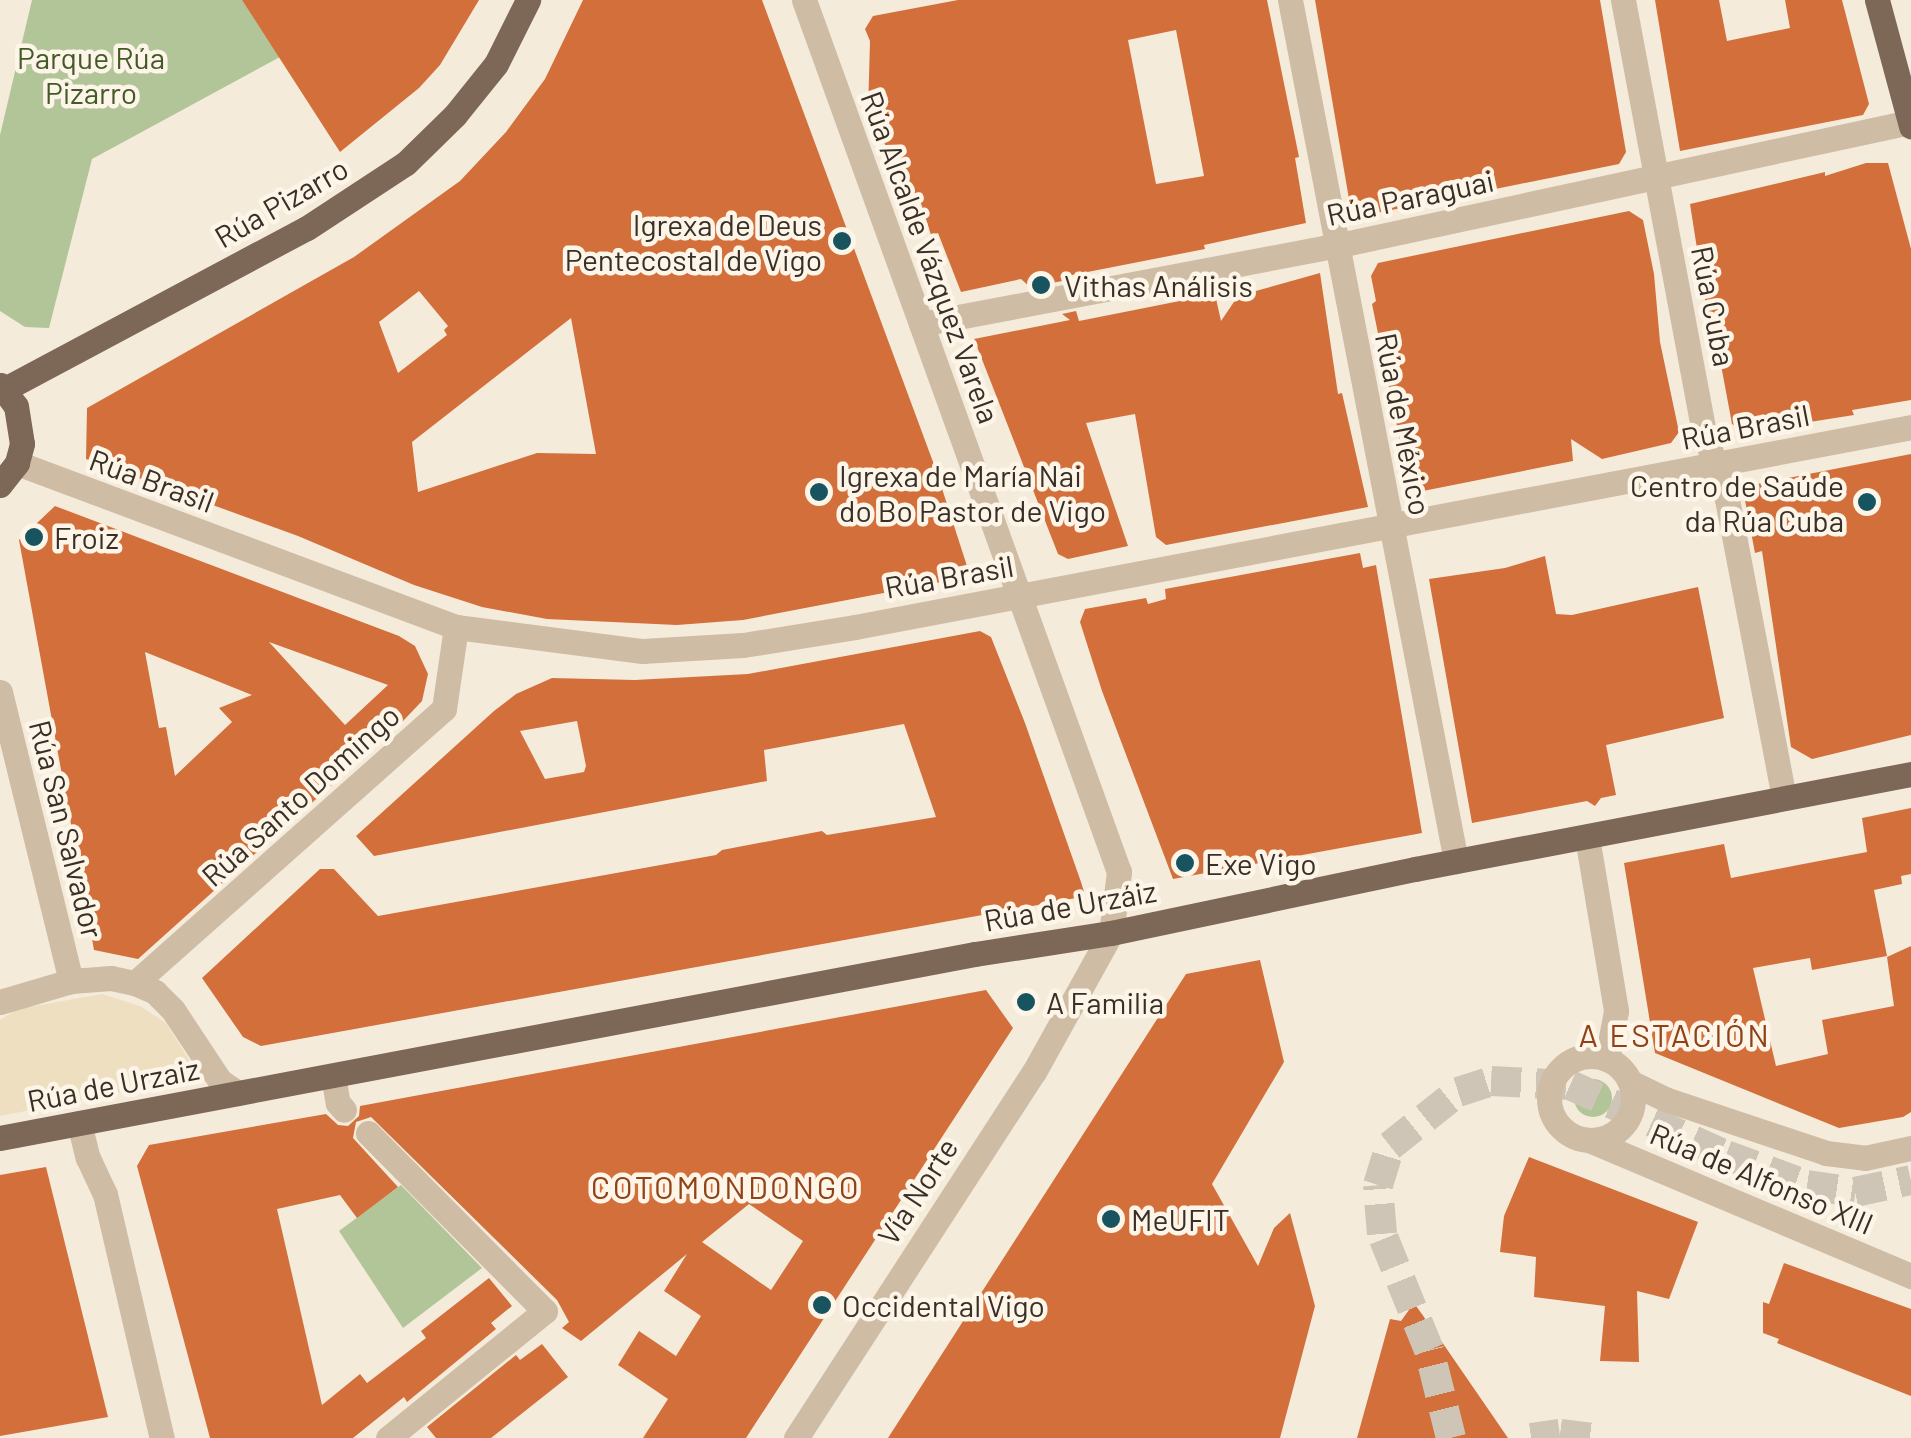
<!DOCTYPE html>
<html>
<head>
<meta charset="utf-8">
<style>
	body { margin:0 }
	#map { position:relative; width:1911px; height:1438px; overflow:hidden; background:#f5ebdb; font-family:Barlow,sans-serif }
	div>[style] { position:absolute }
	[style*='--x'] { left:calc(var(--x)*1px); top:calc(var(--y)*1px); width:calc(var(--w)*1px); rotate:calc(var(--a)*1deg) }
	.green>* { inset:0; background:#b2c599 }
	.round { border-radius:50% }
	.plaza>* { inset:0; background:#eedfc0 }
	.building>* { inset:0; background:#d36f3b }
	.highway-tunnel>* { height:30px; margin-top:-15px; transform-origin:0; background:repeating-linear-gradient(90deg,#cfc5b7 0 30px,transparent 0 45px) }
	.minor>* { height:25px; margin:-12.5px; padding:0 12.5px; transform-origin:12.5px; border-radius:12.5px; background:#cebca5 }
	.minor>.ring { margin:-12.5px; padding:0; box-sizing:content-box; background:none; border:25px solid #cebca5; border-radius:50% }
	.major>* { height:25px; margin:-12.5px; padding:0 12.5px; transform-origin:12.5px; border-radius:12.5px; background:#7d6757 }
	.dots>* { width:28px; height:28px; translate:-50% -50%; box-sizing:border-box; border:5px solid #fcf5e8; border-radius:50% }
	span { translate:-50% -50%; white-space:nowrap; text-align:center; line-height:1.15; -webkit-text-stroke:9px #fcf5e8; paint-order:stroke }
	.park-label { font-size:30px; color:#435a28 }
	.street-label { font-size:30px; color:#392f27 }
	.poi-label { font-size:30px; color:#392f27 }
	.right { translate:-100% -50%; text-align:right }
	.left { translate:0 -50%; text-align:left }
	.neighbourhood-label { font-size:32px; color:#914117; letter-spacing:2.5px }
</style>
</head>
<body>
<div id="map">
	<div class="green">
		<div style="clip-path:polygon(32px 0,242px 0,280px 57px,92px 159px,49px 328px,25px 327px,0 311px,0 135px)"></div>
		<div class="round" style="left:1574px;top:1079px;width:38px;height:38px"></div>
		<div style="clip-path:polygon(401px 1185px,482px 1268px,403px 1328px,339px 1231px)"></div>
	</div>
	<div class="plaza">
		<div style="clip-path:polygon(102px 994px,140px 1006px,166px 1023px,191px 1063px,189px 1079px,0 1116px,0 1020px,18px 1009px)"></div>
	</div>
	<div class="building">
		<div style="clip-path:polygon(242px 0,479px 0,440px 65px,419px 88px,340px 152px)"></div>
		<div style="clip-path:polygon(evenodd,583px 0,762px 0,936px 470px,967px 566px,957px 579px,743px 620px,677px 625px,547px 619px,482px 607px,414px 585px,298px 536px,86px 459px,87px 408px,354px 257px,460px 181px,506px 132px,545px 79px,583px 0,419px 291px,448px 326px,444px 330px,447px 335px,398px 373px,379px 322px,419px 291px,583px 0,571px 318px,596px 454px,537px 453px,418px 492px,412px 442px,571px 318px)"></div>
		<div style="clip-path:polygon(evenodd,958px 0,1267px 0,1299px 157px,1295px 158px,1306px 223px,1204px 245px,1205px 249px,1067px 276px,1068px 280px,1030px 287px,1021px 279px,961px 292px,938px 233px,931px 235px,919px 197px,894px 181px,888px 150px,868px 112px,870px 41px,865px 29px,873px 16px,958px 0,1176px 30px,1204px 176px,1156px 184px,1128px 40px,1176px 30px)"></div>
		<div style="clip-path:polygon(1315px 0,1600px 0,1626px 152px,1619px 164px,1362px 216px,1350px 205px)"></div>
		<div style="clip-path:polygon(1655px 0,1719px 0,1727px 41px,1790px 28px,1785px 0,1842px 0,1869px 104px,1863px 115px,1680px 151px)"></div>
		<div style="clip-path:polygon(1866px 163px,1888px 163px,1911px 249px,1911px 400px,1852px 410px,1854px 415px,1746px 432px,1732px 424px,1716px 338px,1712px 339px,1709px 325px,1690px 204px,1825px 172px,1825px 176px)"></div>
		<div style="clip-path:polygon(1629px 211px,1643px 220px,1654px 274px,1660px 342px,1679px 432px,1671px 443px,1602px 459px,1571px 439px,1573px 461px,1423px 491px,1408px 480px,1372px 304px,1376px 301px,1371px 276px,1378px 263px)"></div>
		<div style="clip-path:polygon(1320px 273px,1338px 394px,1342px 393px,1368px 507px,1166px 545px,1156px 537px,1135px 414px,1086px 423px,1128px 546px,1068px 559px,1058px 554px,974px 339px,1070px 320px,1062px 314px,1076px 311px,1079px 321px,1215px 294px,1221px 321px,1238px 296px)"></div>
		<div style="clip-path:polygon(1911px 454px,1911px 735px,1812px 759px,1791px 747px,1762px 551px,1755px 553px,1745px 500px,1752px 485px)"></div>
		<div style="clip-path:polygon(evenodd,55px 506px,399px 636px,415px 646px,428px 674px,422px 701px,403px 721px,138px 959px,94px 950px,19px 540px,55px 506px,269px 642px,388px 685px,345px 725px,269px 642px,55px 506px,145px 652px,252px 695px,219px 708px,232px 722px,175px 776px,166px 727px,159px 728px,145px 652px)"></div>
		<div style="clip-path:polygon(1360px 553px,1363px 568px,1376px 565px,1422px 833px,1173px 879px,1102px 691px,1080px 622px,1085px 609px,1146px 598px,1148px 604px,1166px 599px,1165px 589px)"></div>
		<div style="clip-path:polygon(1545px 556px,1556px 614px,1572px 615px,1698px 587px,1724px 718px,1606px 745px,1616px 795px,1601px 798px,1595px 806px,1587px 801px,1472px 823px,1429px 579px,1505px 568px)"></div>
		<div style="clip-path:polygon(evenodd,980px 631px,991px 637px,1025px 723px,1081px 882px,1084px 892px,1076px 898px,261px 1046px,243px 1037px,202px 978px,320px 869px,334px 869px,378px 916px,716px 855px,722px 850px,822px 831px,827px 835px,936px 817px,904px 724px,764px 750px,767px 781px,374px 856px,356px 836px,494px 711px,516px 694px,552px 678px,635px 680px,748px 674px,980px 631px,577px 721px,586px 766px,584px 772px,545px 779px,520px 731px,577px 721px)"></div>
		<div style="clip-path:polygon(1911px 808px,1911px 874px,1901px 876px,1902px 884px,1874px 890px,1887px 956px,1812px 970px,1810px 958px,1753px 968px,1776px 1066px,1828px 1054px,1822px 1020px,1894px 1006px,1887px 957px,1911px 946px,1911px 1112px,1903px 1117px,1839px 1128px,1655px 1053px,1624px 863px,1724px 844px,1731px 878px,1798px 865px,1867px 852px,1862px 818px)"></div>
		<div style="clip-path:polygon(1260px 960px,1284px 1062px,1212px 1184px,1258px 1266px,1274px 1228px,1290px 1213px,1315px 1306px,1280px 1438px,888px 1438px,1186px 974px)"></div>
		<div style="clip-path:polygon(evenodd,986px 990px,1013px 1028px,746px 1438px,643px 1438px,668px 1399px,618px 1365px,639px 1331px,676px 1356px,701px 1316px,664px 1291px,687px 1254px,581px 1341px,562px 1328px,569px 1322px,557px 1300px,371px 1117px,356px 1122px,353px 1138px,398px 1187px,357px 1218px,340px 1195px,277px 1209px,322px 1405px,360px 1374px,367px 1383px,426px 1338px,421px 1331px,489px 1278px,512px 1306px,491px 1323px,496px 1329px,407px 1402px,404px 1397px,353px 1438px,210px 1438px,137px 1166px,149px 1145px,326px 1114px,338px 1125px,348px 1126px,359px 1116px,360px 1106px,986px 990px,749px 1204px,803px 1241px,771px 1290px,702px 1242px,749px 1204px)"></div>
		<div style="clip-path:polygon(1529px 1157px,1698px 1222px,1669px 1299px,1637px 1291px,1639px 1362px,1600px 1361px,1605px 1306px,1534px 1297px,1536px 1257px,1500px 1252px,1504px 1216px)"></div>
		<div style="clip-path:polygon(46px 1167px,108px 1417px,0 1436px,0 1175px)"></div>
		<div style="clip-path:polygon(1784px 1263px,1911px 1309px,1911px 1396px,1777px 1343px,1779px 1339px,1763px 1333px,1763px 1302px,1769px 1304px)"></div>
		<div style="clip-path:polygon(1414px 1303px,1444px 1345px,1508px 1438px,1357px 1438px,1390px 1319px,1401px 1321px)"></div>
		<div style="clip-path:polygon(542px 1344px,568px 1377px,491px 1438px,436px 1438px,427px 1427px,516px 1355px,520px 1360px)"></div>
	</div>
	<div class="highway-tunnel">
		<div style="--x:1451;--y:1438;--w:91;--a:-104"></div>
		<div style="--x:1429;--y:1350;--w:125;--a:-112.1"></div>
		<div style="--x:1382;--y:1234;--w:49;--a:-94.7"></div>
		<div style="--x:1378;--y:1185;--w:41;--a:-72.9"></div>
		<div style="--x:1390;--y:1146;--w:87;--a:-38.5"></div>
		<div style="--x:1458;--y:1092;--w:35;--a:-18"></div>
		<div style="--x:1491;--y:1081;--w:79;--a:2.9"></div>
		<div style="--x:1570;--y:1085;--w:171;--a:24.2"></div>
		<div style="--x:1726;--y:1155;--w:86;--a:20.3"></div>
		<div style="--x:1807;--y:1185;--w:49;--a:8.3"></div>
		<div style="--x:1855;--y:1192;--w:57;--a:-12.1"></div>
		<div style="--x:1531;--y:1438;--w:29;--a:-8"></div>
		<div style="--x:1560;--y:1434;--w:32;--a:7"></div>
	</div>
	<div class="minor">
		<div style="--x:1290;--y:0;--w:877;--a:79.09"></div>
		<div style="--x:1623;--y:0;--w:440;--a:79.4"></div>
		<div style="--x:1704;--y:432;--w:71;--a:71.1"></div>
		<div style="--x:1727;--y:499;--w:304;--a:79.2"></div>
		<div style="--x:921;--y:324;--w:421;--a:-10.7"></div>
		<div style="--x:1335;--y:246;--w:588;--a:-12.17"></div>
		<div style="--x:17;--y:463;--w:469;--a:20.5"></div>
		<div style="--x:456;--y:627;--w:188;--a:7.4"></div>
		<div style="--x:642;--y:651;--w:101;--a:-3.4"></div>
		<div style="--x:743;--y:645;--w:113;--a:-9.1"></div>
		<div style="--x:855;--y:627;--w:1075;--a:-10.72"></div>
		<div style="--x:0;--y:692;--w:298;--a:76.2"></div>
		<div style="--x:1587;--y:837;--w:176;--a:80.5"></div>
		<div style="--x:1616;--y:1011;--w:49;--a:100.6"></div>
		<div style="--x:135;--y:983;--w:413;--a:-41.6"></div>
		<div style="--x:444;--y:709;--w:83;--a:-81.7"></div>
		<div style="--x:0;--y:1002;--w:74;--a:-16.5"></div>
		<div style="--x:71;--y:981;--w:40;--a:-4.3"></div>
		<div style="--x:111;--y:978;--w:25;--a:12"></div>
		<div style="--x:135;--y:983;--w:22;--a:24"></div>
		<div style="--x:155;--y:992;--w:25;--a:45"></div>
		<div style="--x:173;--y:1010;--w:85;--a:56.5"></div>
		<div style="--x:220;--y:1081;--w:22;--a:34"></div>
		<div class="ring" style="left:1549px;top:1056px;width:59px;height:59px"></div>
		<div style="--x:333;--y:1076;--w:27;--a:80"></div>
		<div style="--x:338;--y:1103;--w:9;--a:49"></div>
		<div style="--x:1630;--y:1082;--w:39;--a:26"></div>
		<div style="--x:1665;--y:1099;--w:170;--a:18.5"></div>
		<div style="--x:1826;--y:1153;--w:39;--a:7"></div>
		<div style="--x:1865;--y:1158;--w:47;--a:-12.3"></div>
		<div style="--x:79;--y:1123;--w:36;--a:76"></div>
		<div style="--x:88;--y:1158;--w:40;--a:65"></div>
		<div style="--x:105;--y:1194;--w:251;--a:76.9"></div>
		<div style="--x:368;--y:1133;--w:251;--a:45.2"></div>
		<div style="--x:545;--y:1311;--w:202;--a:141"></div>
		<div style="--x:1589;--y:1140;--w:350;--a:22.9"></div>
		<div style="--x:796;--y:1438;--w:437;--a:-57"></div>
		<div style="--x:1034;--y:1072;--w:159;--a:-61"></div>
		<div style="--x:1111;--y:933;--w:62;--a:-82.5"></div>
		<div style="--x:1119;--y:872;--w:927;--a:-109.86"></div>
	</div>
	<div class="major">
		<div style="--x:1877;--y:0;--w:131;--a:74.9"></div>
		<div style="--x:0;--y:385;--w:26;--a:53"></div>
		<div style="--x:16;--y:406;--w:38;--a:81"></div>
		<div style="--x:22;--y:444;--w:20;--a:105"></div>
		<div style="--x:17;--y:463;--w:28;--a:128"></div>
		<div style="--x:5;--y:389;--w:342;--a:-28.1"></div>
		<div style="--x:307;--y:228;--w:118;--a:-33.3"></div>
		<div style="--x:406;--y:163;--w:69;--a:-44.4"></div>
		<div style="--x:455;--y:115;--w:65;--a:-51.2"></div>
		<div style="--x:496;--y:64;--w:72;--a:-63.4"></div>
		<div style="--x:0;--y:1138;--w:992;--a:-10.69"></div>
		<div style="--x:975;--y:954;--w:138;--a:-8.8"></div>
		<div style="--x:1111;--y:933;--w:311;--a:-11.9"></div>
		<div style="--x:1415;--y:869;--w:505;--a:-10.84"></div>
	</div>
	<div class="dots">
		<div style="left:842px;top:241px;background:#185460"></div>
		<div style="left:1041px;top:285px;background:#185460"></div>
		<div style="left:819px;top:492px;background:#185460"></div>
		<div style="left:1867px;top:502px;background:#185460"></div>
		<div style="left:34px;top:537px;background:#185460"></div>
		<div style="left:1185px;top:863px;background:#185460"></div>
		<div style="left:1026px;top:1002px;background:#185460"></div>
		<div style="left:1111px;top:1219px;background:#185460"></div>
		<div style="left:822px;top:1305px;background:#185460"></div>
	</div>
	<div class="park-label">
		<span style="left:91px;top:74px">Parque Rúa<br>Pizarro</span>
	</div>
	<div class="street-label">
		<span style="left:1410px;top:197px;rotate:-12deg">Rúa Paraguai</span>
		<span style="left:281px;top:202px;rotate:-30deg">Rúa Pizarro</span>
		<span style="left:931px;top:257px;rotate:70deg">Rúa Alcalde Vázquez Varela</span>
		<span style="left:1714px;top:306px;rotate:79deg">Rúa Cuba</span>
		<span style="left:1404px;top:424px;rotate:79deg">Rúa de México</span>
		<span style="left:1745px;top:426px;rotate:-11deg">Rúa Brasil</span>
		<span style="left:152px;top:480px;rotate:20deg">Rúa Brasil</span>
		<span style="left:949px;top:576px;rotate:-10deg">Rúa Brasil</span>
		<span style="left:300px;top:795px;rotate:-42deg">Rúa Santo Domingo</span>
		<span style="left:67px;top:829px;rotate:76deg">Rúa San Salvador</span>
		<span style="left:1070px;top:905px;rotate:-10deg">Rúa de Urzáiz</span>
		<span style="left:113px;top:1084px;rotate:-11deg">Rúa de Urzaiz</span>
		<span style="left:1762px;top:1178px;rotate:23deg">Rúa de Alfonso XIII</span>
		<span style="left:917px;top:1191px;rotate:-57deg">Vía Norte</span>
	</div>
	<div class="poi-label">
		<span class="right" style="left:822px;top:241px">Igrexa de Deus<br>Pentecostal de Vigo</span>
		<span class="left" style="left:1064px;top:285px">Vithas Análisis</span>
		<span class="left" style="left:839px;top:492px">Igrexa de María Nai<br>do Bo Pastor de Vigo</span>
		<span class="right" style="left:1844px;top:502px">Centro de Saúde<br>da Rúa Cuba</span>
		<span class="left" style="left:54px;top:537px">Froiz</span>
		<span class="left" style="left:1205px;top:863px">Exe Vigo</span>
		<span class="left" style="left:1046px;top:1002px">A Familia</span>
		<span class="left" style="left:1131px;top:1219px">MeUFIT</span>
		<span class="left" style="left:842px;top:1305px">Occidental Vigo</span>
	</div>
	<div class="neighbourhood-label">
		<span style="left:1675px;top:1034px">A ESTACIÓN</span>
		<span style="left:726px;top:1186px">COTOMONDONGO</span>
	</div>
</div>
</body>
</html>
